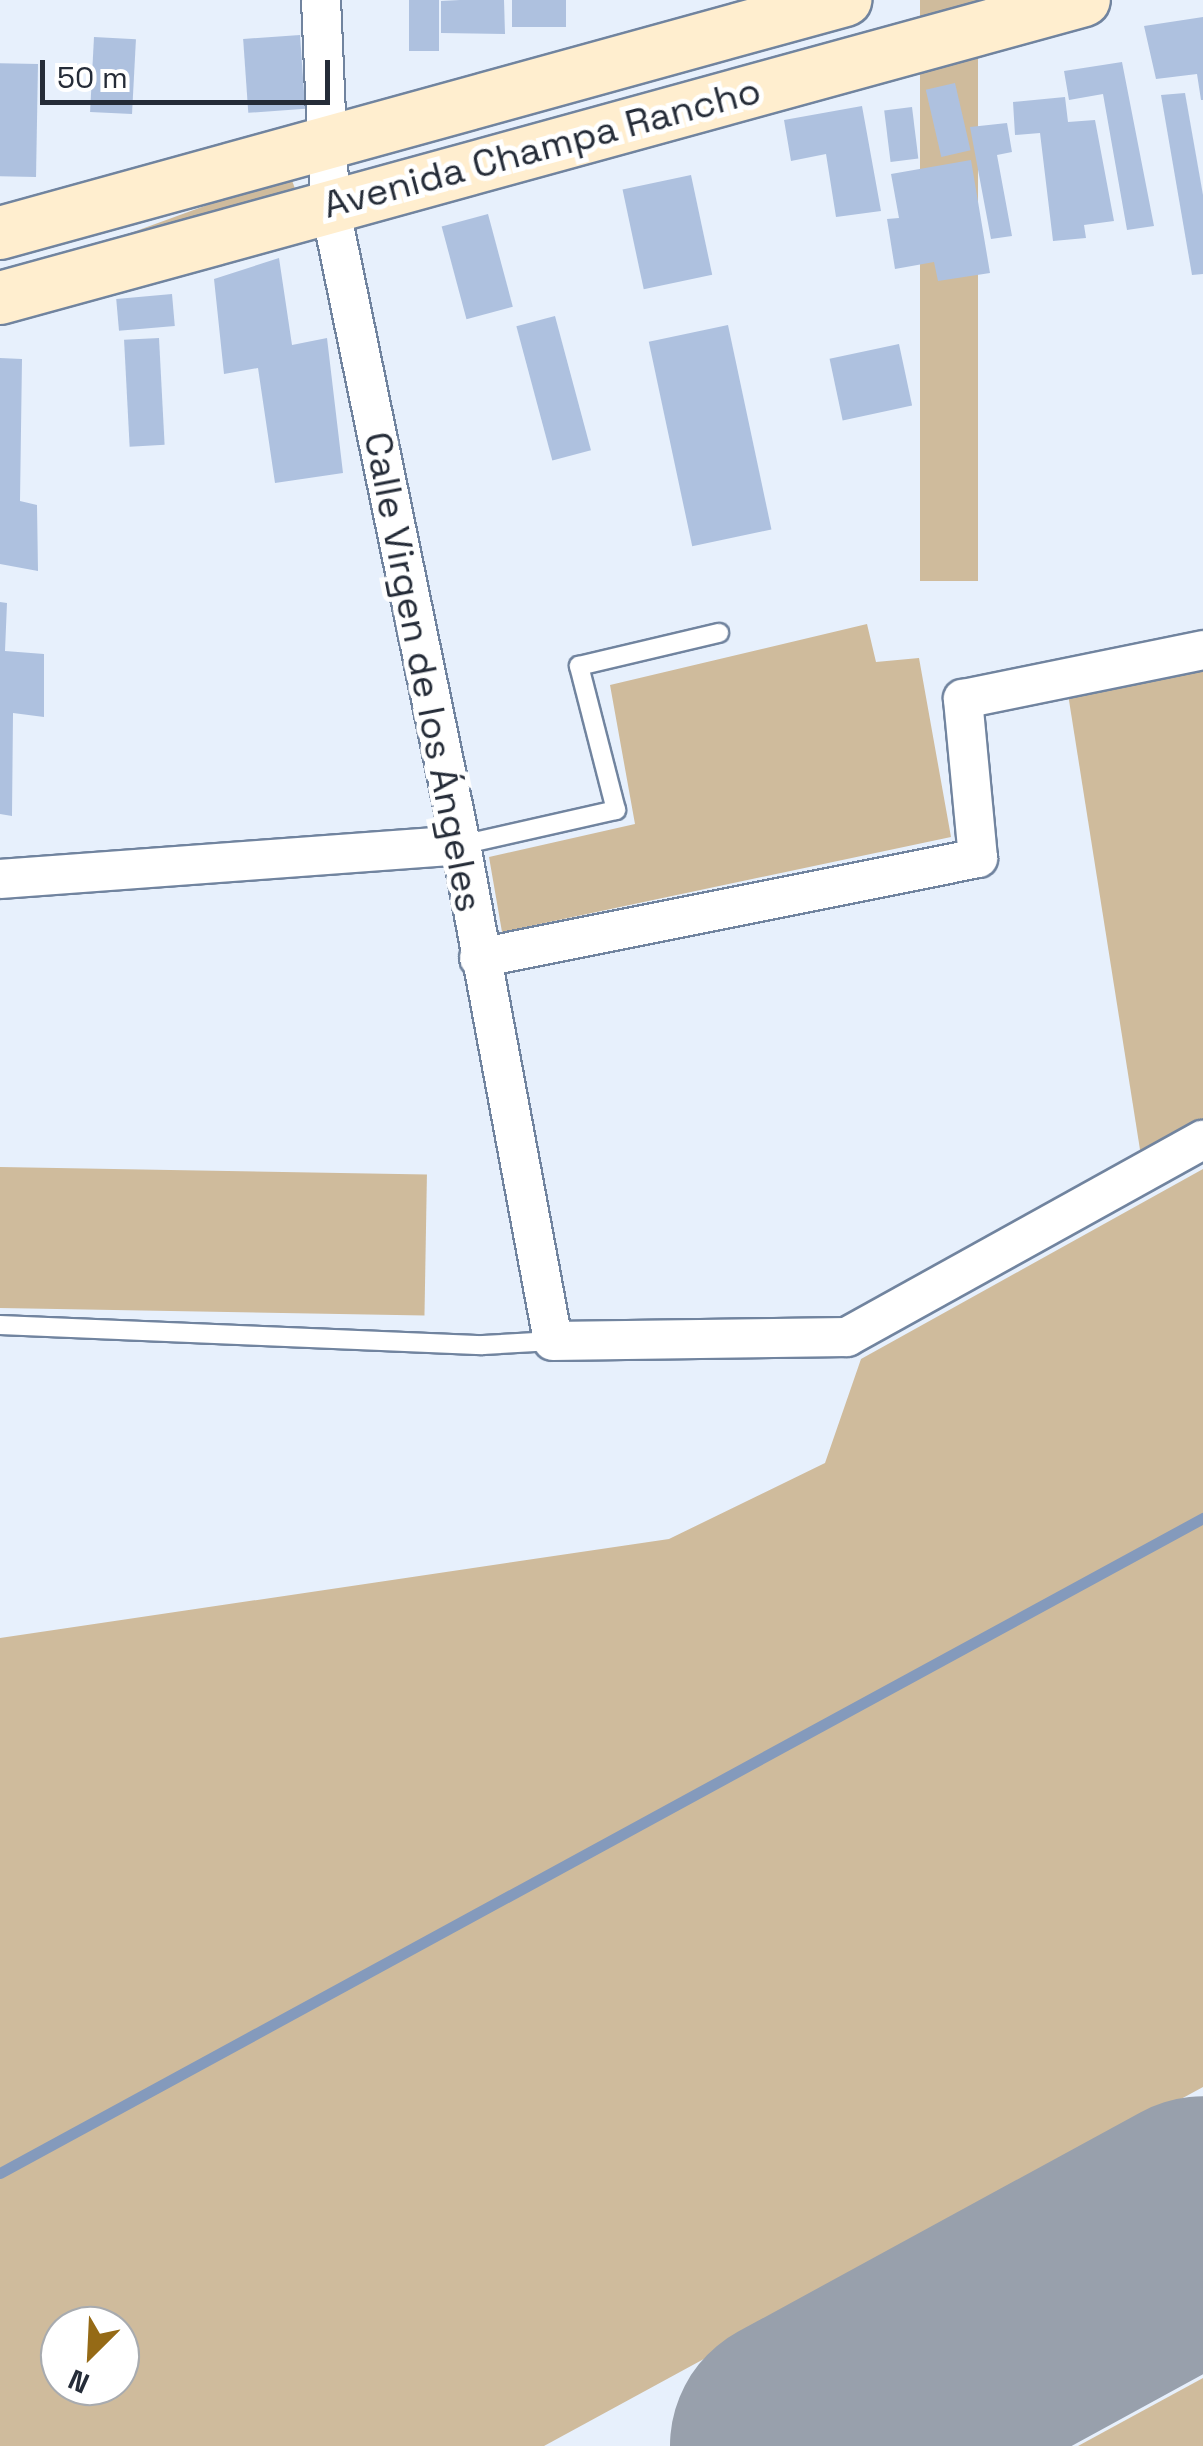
<!DOCTYPE html>
<html>
<head>
<meta charset="utf-8">
<style>
	body { margin:0 }
	#map { position:relative; width:1203px; height:2446px; overflow:hidden; background:#e7f0fc; font-family:"Space Grotesk",sans-serif }
	div>[style] { position:absolute }
	[style*='--x'] { left:calc(var(--x)*1px); top:calc(var(--y)*1px); width:calc(var(--w)*1px); rotate:calc(var(--a)*1deg) }
	.green>* { inset:0; background:#cfbb9c; transform-origin:0 0 }
	.stream>* { height:11px; margin:-5.5px; padding:0 5.5px; transform-origin:5.5px; border-radius:5.5px; background:#849abc }
	.runway>* { height:260px; margin:-130px; padding:0 130px; transform-origin:130px; border-radius:130px; background:#98a0ac }
	.building>* { inset:0; background:#aec1df; transform-origin:0 0 }
	.roads { filter:drop-shadow(2px 0 #71849f) drop-shadow(-2px 0 #71849f) drop-shadow(0 2px #71849f) drop-shadow(0 -2px #71849f) }
	.lane>* { height:18px; margin:-9px; padding:0 9px; transform-origin:9px; border-radius:9px; background:#fff }
	.street>* { height:38px; margin:-19px; padding:0 19px; transform-origin:19px; border-radius:19px; background:#fff }
	.secondary>* { height:52px; margin:-26px; padding:0 26px; transform-origin:26px; border-radius:26px; background:#ffeecf }
	span { translate:-50% -50%; white-space:nowrap; text-align:center; line-height:1.15; -webkit-text-stroke:10px #fff; paint-order:stroke }
	.street-label { font-size:38px; color:#252c38 }
	.north { position:absolute; left:40px; top:2306px; width:100px; height:100px; box-sizing:border-box; background:#fff; border:2px solid #a8abaf; border-radius:50%; rotate:204deg; font-size:28px; font-weight:700; line-height:40px; text-align:center; color:#252c38 }
	.north::after { content:''; display:block; margin:auto; width:35px; height:45px; background:#956a16; clip-path:polygon(50% 0,100% 100%,50% 72%,0 100%) }
	.scale { position:absolute; left:40px; top:60px; width:290px; height:45px; box-sizing:border-box; border:5px solid #252c38; border-top:0; padding-left:12px; font-size:30px; line-height:35px; white-space:nowrap; color:#252c38; -webkit-text-stroke:8px #fff; paint-order:stroke }
</style>
</head>
<body>
<div id="map">
	<div class="green">
		<div style="left:920px;top:0;width:58px;height:581px"></div>
		<div style="left:290px;top:175px;width:15px;height:301px;rotate:70deg"></div>
		<div style="clip-path:polygon(867px 624px,876px 662px,919px 658px,951px 837px,502px 932px,489px 857px,635px 824px,610px 685px)"></div>
		<div style="clip-path:polygon(1203px 668px,1203px 1121px,1141px 1156px,1068px 694px)"></div>
		<div style="left:0;top:1167px;width:427px;height:141px;rotate:1deg"></div>
		<div style="clip-path:polygon(evenodd,1203px 1169px,1203px 2087px,544px 2446px,0 2446px,0 1638px,669px 1539px,825px 1463px,861px 1359px,1203px 1169px,60px 2326px,120px 2326px,120px 2386px,60px 2386px,60px 2326px)"></div>
		<div style="clip-path:polygon(1203px 2378px,1203px 2446px,1078px 2446px)"></div>
	</div>
	<div class="stream">
		<div style="--x:0;--y:2173;--w:1370;--a:-28.57"></div>
	</div>
	<div class="runway">
		<div style="--x:800;--y:2446;--w:459;--a:-28.6"></div>
	</div>
	<div class="building">
		<div style="left:409px;top:0;width:30px;height:51px"></div>
		<div style="clip-path:polygon(460px 0,504px 0,505px 34px,441px 33px,441px 1px)"></div>
		<div style="left:512px;top:0;width:54px;height:27px"></div>
		<div style="clip-path:polygon(1203px 17px,1203px 100px,1201px 100px,1197px 74px,1156px 79px,1144px 26px)"></div>
		<div style="left:300px;top:35px;width:74px;height:57px;rotate:86deg"></div>
		<div style="left:94px;top:37px;width:42px;height:75px;rotate:3deg"></div>
		<div style="clip-path:polygon(1122px 62px,1154px 226px,1127px 230px,1103px 94px,1069px 100px,1064px 71px)"></div>
		<div style="left:38px;top:64px;width:113px;height:38px;rotate:91deg"></div>
		<div style="left:955px;top:83px;width:69px;height:30px;rotate:77deg"></div>
		<div style="clip-path:polygon(1185px 93px,1203px 195px,1203px 274px,1192px 275px,1161px 95px)"></div>
		<div style="clip-path:polygon(1065px 97px,1068px 122px,1095px 120px,1114px 221px,1084px 225px,1086px 238px,1053px 241px,1040px 133px,1015px 135px,1013px 102px)"></div>
		<div style="clip-path:polygon(862px 106px,881px 211px,836px 217px,826px 154px,791px 161px,784px 120px)"></div>
		<div style="left:912px;top:107px;width:52px;height:28px;rotate:83deg"></div>
		<div style="clip-path:polygon(1007px 123px,1012px 152px,997px 155px,1012px 236px,991px 239px,970px 127px)"></div>
		<div style="clip-path:polygon(971px 160px,990px 273px,938px 281px,934px 262px,895px 269px,887px 219px,899px 218px,891px 174px)"></div>
		<div style="left:691px;top:175px;width:102px;height:70px;rotate:78deg"></div>
		<div style="left:488px;top:214px;width:96px;height:48px;rotate:75deg"></div>
		<div style="clip-path:polygon(279px 258px,292px 345px,327px 338px,343px 473px,275px 483px,258px 368px,224px 374px,214px 279px)"></div>
		<div style="left:172px;top:294px;width:32px;height:56px;rotate:85deg"></div>
		<div style="left:555px;top:316px;width:139px;height:40px;rotate:75deg"></div>
		<div style="left:728px;top:325px;width:209px;height:81px;rotate:78deg"></div>
		<div style="left:159px;top:338px;width:107px;height:35px;rotate:87deg"></div>
		<div style="left:899px;top:344px;width:63px;height:71px;rotate:78deg"></div>
		<div style="clip-path:polygon(0 358px,22px 359px,20px 501px,37px 505px,38px 571px,0 564px)"></div>
		<div style="clip-path:polygon(0 602px,7px 603px,5px 651px,44px 654px,44px 717px,13px 713px,12px 816px,0 814px)"></div>
	</div>
	<div class="roads">
		<div class="lane">
			<div style="--x:461;--y:845;--w:159;--a:-12.7"></div>
			<div style="--x:616;--y:810;--w:149;--a:-104.4"></div>
			<div style="--x:579;--y:666;--w:144;--a:-13.3"></div>
			<div style="--x:0;--y:1325;--w:483;--a:2.4"></div>
			<div style="--x:483;--y:1345;--w:70;--a:-3.3"></div>
		</div>
		<div class="street">
			<div style="--x:321;--y:0;--w:206;--a:87.5"></div>
			<div style="--x:330;--y:206;--w:652;--a:78.41"></div>
			<div style="--x:461;--y:845;--w:504;--a:79.49"></div>
			<div style="--x:553;--y:1341;--w:294;--a:-0.8"></div>
			<div style="--x:847;--y:1337;--w:407;--a:-29"></div>
			<div style="--x:0;--y:879;--w:462;--a:-4.2"></div>
			<div style="--x:479;--y:958;--w:509;--a:-11.33"></div>
			<div style="--x:978;--y:858;--w:160;--a:-95.4"></div>
			<div style="--x:963;--y:699;--w:245;--a:-11.5"></div>
		</div>
		<div class="secondary">
			<div style="--x:0;--y:233;--w:877;--a:-15.42"></div>
			<div style="--x:0;--y:298;--w:1124;--a:-15.37"></div>
		</div>
	</div>
	<div class="street-label">
		<span style="left:542px;top:148px;rotate:-15deg">Avenida Champa Rancho</span>
		<span style="left:423px;top:672px;rotate:79deg">Calle Virgen de los Ángeles</span>
	</div>
	<div class="north">N</div>
	<div class="scale">50 m</div>
</div>
</body>
</html>
